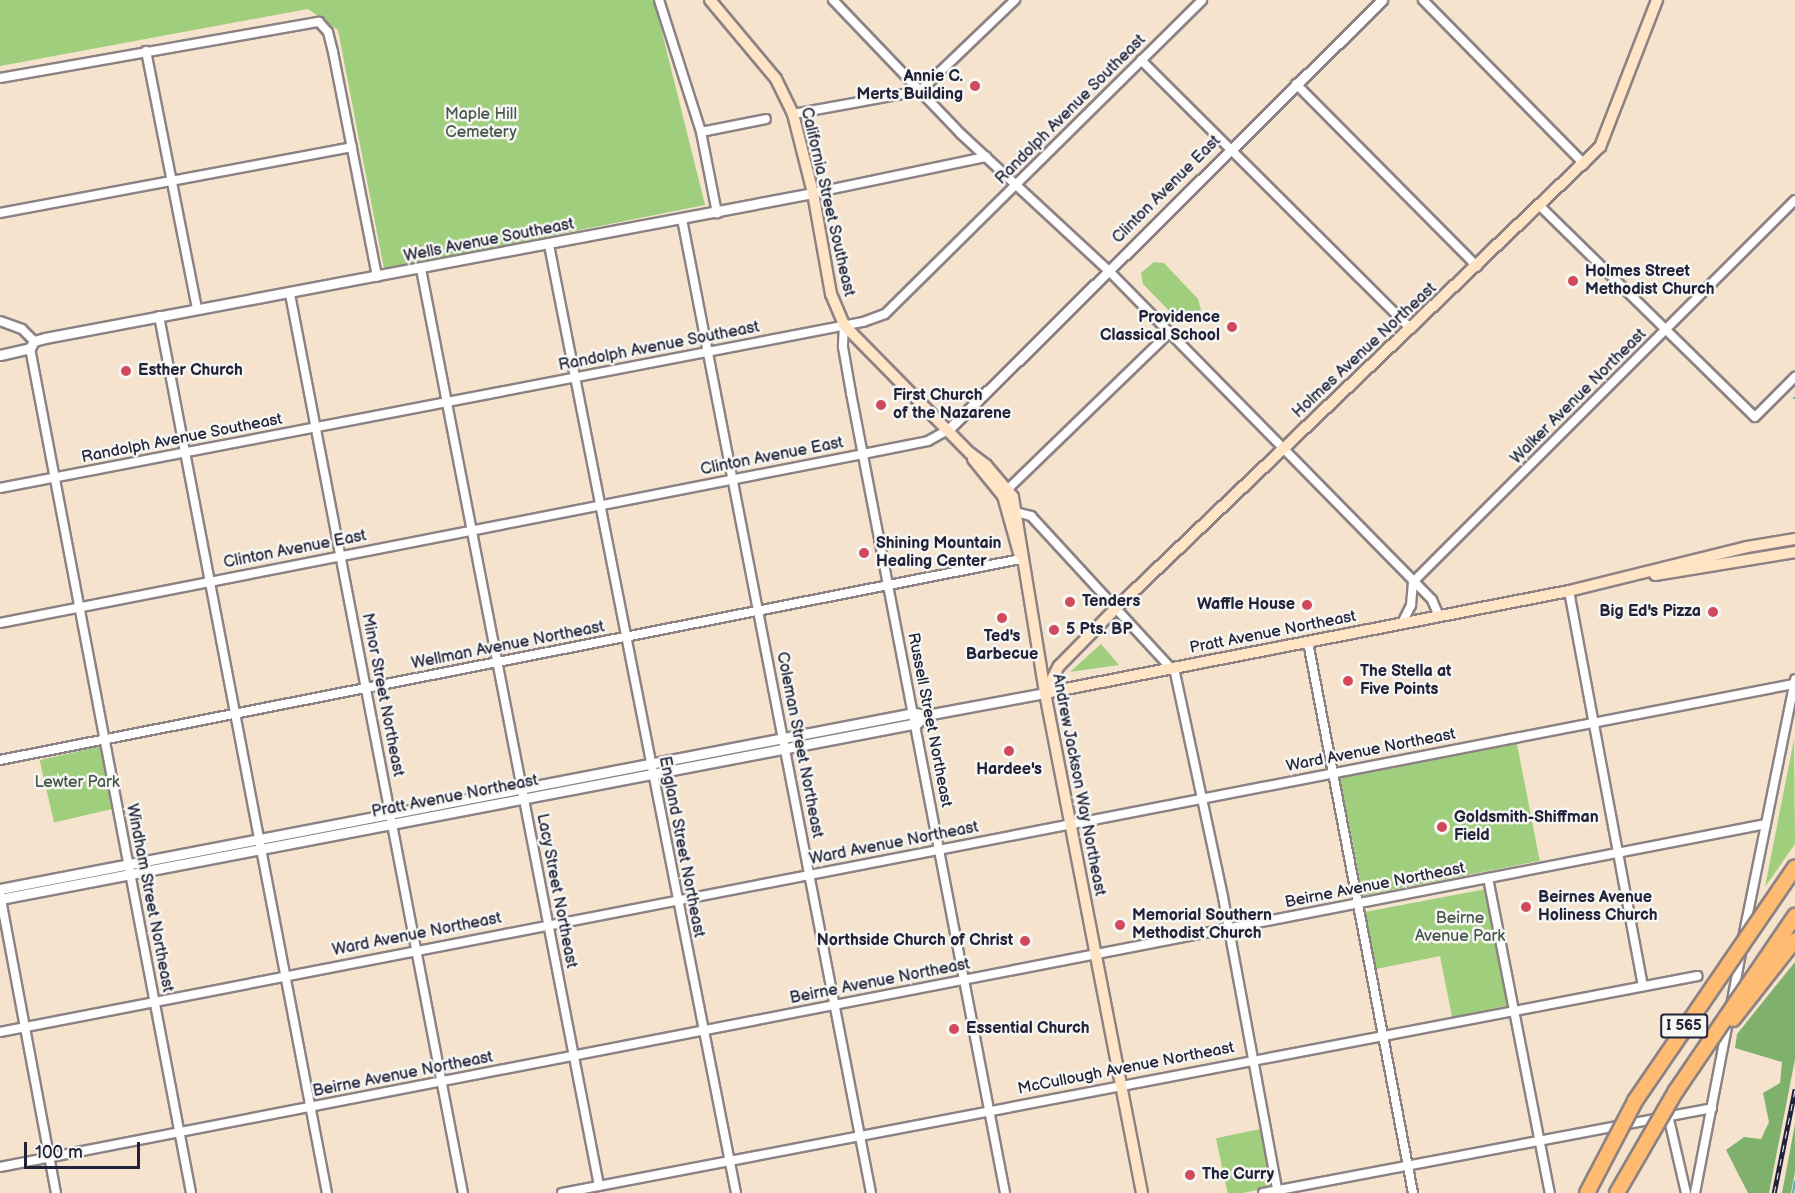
<!DOCTYPE html>
<html>
<head>
<meta charset="utf-8">
<style>
	body { margin:0 }
	#map { position:relative; width:1795px; height:1193px; overflow:hidden; background:#f5e3ce; font-family:"Balsamiq Sans",sans-serif }
	div>[style] { position:absolute }
	[style*='--x'] { left:calc(var(--x)*1px); top:calc(var(--y)*1px); width:calc(var(--w)*1px); rotate:calc(var(--a)*1deg) }
	.green>* { inset:0; background:#9fce7c; transform-origin:0 0 }
	.forest>* { inset:0; background:#7fb16c }
	.stream>* { height:2px; margin:-1px; padding:0 1px; transform-origin:1px; border-radius:1px; background:#45b2c2 }
	.roads { filter:drop-shadow(2px 0 #8c8284) drop-shadow(-2px 0 #8c8284) drop-shadow(0 2px #8c8284) drop-shadow(0 -2px #8c8284) }
	.minor>* { height:8px; margin:-4px; padding:0 4px; transform-origin:4px; border-radius:4px; background:#fff }
	.tertiary>* { height:9px; margin:-4.5px; padding:0 4.5px; transform-origin:4.5px; border-radius:4.5px; background:#fff }
	.secondary>* { height:10px; margin:-5px; padding:0 5px; transform-origin:5px; border-radius:5px; background:#ffe4c6 }
	.rail>* { height:4.5px; margin-top:-2.25px; transform-origin:0; background:repeating-linear-gradient(90deg,#f6f6f2 0 7px,#22223b 0 14px); box-sizing:border-box; border-block:2px solid #22223b }
	.bridges { filter:drop-shadow(2px 0 #8c8284) drop-shadow(-2px 0 #8c8284) drop-shadow(0 2px #8c8284) drop-shadow(0 -2px #8c8284) }
	.motorway-bridge>* { height:14px; margin:-7px; padding:0 7px; transform-origin:7px; border-radius:7px; background:#febb71 }
	.dots>* { width:16px; height:16px; translate:-50% -50%; box-sizing:border-box; border:3px solid #f6f6f2; border-radius:50% }
	span { translate:-50% -50%; white-space:nowrap; text-align:center; line-height:1.15; -webkit-text-stroke:5px #f6f6f2; paint-order:stroke }
	.shield-label span { padding:2px 4px; background:#f6f6f2; border:2px solid; border-radius:4px; -webkit-text-stroke-width:0 }
	.shield-label { font-size:15px; color:#22223b; font-weight:700 }
	.poi-label { font-size:16px; color:#22223b; font-weight:700 }
	.right { translate:-100% -50%; text-align:right }
	.left { translate:0 -50%; text-align:left }
	.street-label { font-size:16px; color:#22223b }
	.park-label { font-size:16px; color:#48564e }
	.scale { position:absolute; left:24px; top:1142px; width:116px; height:27px; box-sizing:border-box; border:3px solid #22223b; border-top:0; padding-left:8px; font-size:18px; line-height:21px; white-space:nowrap; color:#22223b; -webkit-text-stroke:4px #f6f6f2; paint-order:stroke }
</style>
</head>
<body>
<div id="map">
	<div class="green">
		<div style="clip-path:polygon(0 0,654px 0,705px 205px,384px 269px,338px 30px,308px 9px,0 66px)"></div>
		<div style="clip-path:polygon(1154px 262px,1164px 263px,1198px 299px,1201px 310px,1196px 318px,1185px 322px,1176px 318px,1143px 284px,1141px 273px)"></div>
		<div style="clip-path:polygon(1101px 644px,1119px 665px,1070px 672px)"></div>
		<div style="clip-path:polygon(1794px 739px,1795px 844px,1765px 887px)"></div>
		<div style="left:1517px;top:744px;width:119px;height:180px;rotate:79deg"></div>
		<div style="left:101px;top:746px;width:64px;height:63px;rotate:77deg"></div>
		<div style="clip-path:polygon(1486px 889px,1510px 1005px,1452px 1017px,1440px 956px,1376px 969px,1365px 912px)"></div>
		<div style="left:1260px;top:1129px;width:59px;height:45px;rotate:78deg"></div>
	</div>
	<div class="forest">
		<div style="clip-path:polygon(1795px 962px,1795px 1059px,1769px 1193px,1748px 1193px,1726px 1150px,1744px 1137px,1761px 1139px,1769px 1122px,1763px 1093px,1780px 1083px,1782px 1062px,1735px 1048px,1737px 1034px)"></div>
		<div style="clip-path:polygon(1795px 1124px,1795px 1172px,1791px 1193px,1782px 1193px)"></div>
	</div>
	<div class="stream">
		<div style="--x:1794;--y:398;--w:1;--a:0"></div>
		<div style="--x:1793;--y:1193;--w:12;--a:-81"></div>
	</div>
	<div class="roads">
		<div class="minor">
			<div style="--x:659;--y:0;--w:139;--a:72.3"></div>
			<div style="--x:701;--y:132;--w:83;--a:78.8"></div>
			<div style="--x:833;--y:0;--w:185;--a:46.3"></div>
			<div style="--x:961;--y:134;--w:202;--a:42.8"></div>
			<div style="--x:1109;--y:271;--w:461;--a:45.5"></div>
			<div style="--x:1432;--y:600;--w:17;--a:66"></div>
			<div style="--x:1423;--y:0;--w:230;--a:45.5"></div>
			<div style="--x:146;--y:51;--w:263;--a:78.8"></div>
			<div style="--x:1141;--y:60;--w:381;--a:44.9"></div>
			<div style="--x:0;--y:78;--w:324;--a:-10"></div>
			<div style="--x:319;--y:22;--w:13;--a:48"></div>
			<div style="--x:328;--y:32;--w:21;--a:76"></div>
			<div style="--x:333;--y:52;--w:229;--a:78.9"></div>
			<div style="--x:1296;--y:84;--w:257;--a:45.2"></div>
			<div style="--x:793;--y:114;--w:129;--a:-10.3"></div>
			<div style="--x:920;--y:91;--w:132;--a:-43.8"></div>
			<div style="--x:701;--y:132;--w:66;--a:-11.3"></div>
			<div style="--x:813;--y:193;--w:177;--a:-11.8"></div>
			<div style="--x:1540;--y:206;--w:301;--a:44.5"></div>
			<div style="--x:1755;--y:417;--w:57;--a:-45"></div>
			<div style="--x:0;--y:213;--w:358;--a:-10.6"></div>
			<div style="--x:682;--y:219;--w:992;--a:79.02"></div>
			<div style="--x:549;--y:245;--w:966;--a:78.84"></div>
			<div style="--x:421;--y:269;--w:934;--a:79.01"></div>
			<div style="--x:290;--y:294;--w:915;--a:79.11"></div>
			<div style="--x:159;--y:316;--w:893;--a:79.16"></div>
			<div style="--x:0;--y:321;--w:23;--a:20"></div>
			<div style="--x:22;--y:329;--w:17;--a:45"></div>
			<div style="--x:844;--y:325;--w:22;--a:93"></div>
			<div style="--x:843;--y:347;--w:47;--a:80.1"></div>
			<div style="--x:851;--y:393;--w:815;--a:79.1"></div>
			<div style="--x:30;--y:348;--w:860;--a:79.21"></div>
			<div style="--x:0;--y:488;--w:879;--a:-10.89"></div>
			<div style="--x:863;--y:322;--w:23;--a:-20"></div>
			<div style="--x:885;--y:314;--w:446;--a:-44.7"></div>
			<div style="--x:1009;--y:488;--w:223;--a:-44.1"></div>
			<div style="--x:1016;--y:512;--w:16;--a:15"></div>
			<div style="--x:1031;--y:516;--w:207;--a:47.4"></div>
			<div style="--x:1569;--y:591;--w:401;--a:79.4"></div>
			<div style="--x:0;--y:623;--w:879;--a:-11.08"></div>
			<div style="--x:863;--y:454;--w:66;--a:-11.3"></div>
			<div style="--x:928;--y:441;--w:23;--a:-29"></div>
			<div style="--x:1402;--y:623;--w:20;--a:-63"></div>
			<div style="--x:1411;--y:605;--w:23;--a:-85"></div>
			<div style="--x:1413;--y:582;--w:540;--a:-45"></div>
			<div style="--x:1308;--y:642;--w:561;--a:79.21"></div>
			<div style="--x:1174;--y:668;--w:234;--a:77.9"></div>
			<div style="--x:1223;--y:897;--w:301;--a:79.5"></div>
			<div style="--x:0;--y:760;--w:1041;--a:-11.14"></div>
			<div style="--x:1488;--y:878;--w:321;--a:78.9"></div>
			<div style="--x:0;--y:894;--w:304;--a:79.4"></div>
			<div style="--x:1743;--y:938;--w:264;--a:-78.6"></div>
			<div style="--x:1731;--y:1006;--w:54;--a:-79.3"></div>
			<div style="--x:0;--y:1032;--w:1827;--a:-10.98"></div>
			<div style="--x:1668;--y:1115;--w:80;--a:77"></div>
			<div style="--x:0;--y:1167;--w:1799;--a:-10.99"></div>
			<div style="--x:562;--y:1193;--w:1156;--a:-10.82"></div>
			<div style="--x:1263;--y:1193;--w:457;--a:-10.7"></div>
			<div style="--x:1695;--y:1193;--w:175;--a:-79.1"></div>
		</div>
		<div class="tertiary">
			<div style="--x:0;--y:355;--w:31;--a:-13"></div>
			<div style="--x:30;--y:348;--w:8;--a:-60"></div>
			<div style="--x:34;--y:341;--w:11;--a:-15"></div>
			<div style="--x:45;--y:338;--w:782;--a:-10.69"></div>
			<div style="--x:948;--y:430;--w:611;--a:-44.73"></div>
			<div style="--x:0;--y:889;--w:931;--a:-10.9"></div>
			<div style="--x:914;--y:713;--w:12;--a:9"></div>
			<div style="--x:926;--y:715;--w:121;--a:-10.5"></div>
			<div style="--x:0;--y:899;--w:934;--a:-10.86"></div>
			<div style="--x:917;--y:723;--w:12;--a:-42"></div>
		</div>
		<div class="secondary">
			<div style="--x:710;--y:0;--w:103;--a:50.1"></div>
			<div style="--x:776;--y:79;--w:39;--a:64"></div>
			<div style="--x:793;--y:114;--w:81;--a:75.8"></div>
			<div style="--x:813;--y:193;--w:103;--a:79.9"></div>
			<div style="--x:831;--y:294;--w:34;--a:67"></div>
			<div style="--x:844;--y:325;--w:180;--a:45.5"></div>
			<div style="--x:970;--y:453;--w:20;--a:37"></div>
			<div style="--x:986;--y:465;--w:42;--a:49.8"></div>
			<div style="--x:1013;--y:497;--w:199;--a:80.7"></div>
			<div style="--x:1045;--y:693;--w:509;--a:79.02"></div>
			<div style="--x:973;--y:459;--w:48;--a:51"></div>
			<div style="--x:1003;--y:496;--w:59;--a:74.3"></div>
			<div style="--x:1655;--y:575;--w:142;--a:-9.3"></div>
			<div style="--x:1045;--y:693;--w:30;--a:-63"></div>
			<div style="--x:1059;--y:666;--w:81;--a:-45.5"></div>
			<div style="--x:1116;--y:608;--w:668;--a:-43.61"></div>
			<div style="--x:1600;--y:147;--w:158;--a:-68.8"></div>
			<div style="--x:1045;--y:693;--w:534;--a:-11.02"></div>
			<div style="--x:1569;--y:591;--w:183;--a:-13.9"></div>
			<div style="--x:1747;--y:547;--w:49;--a:-9.5"></div>
		</div>
	</div>
	<div class="rail">
		<div style="--x:1774;--y:1193;--w:106;--a:-78.6"></div>
	</div>
	<div class="bridges">
		<div class="motorway-bridge">
			<div style="--x:1733;--y:1019;--w:100;--a:-51.9"></div>
			<div style="--x:1587;--y:1193;--w:104;--a:-62.4"></div>
			<div style="--x:1635;--y:1101;--w:283;--a:-55.6"></div>
			<div style="--x:1617;--y:1193;--w:118;--a:-60"></div>
			<div style="--x:1676;--y:1091;--w:212;--a:-55.8"></div>
		</div>
	</div>
	<div class="dots">
		<div style="left:975px;top:86px;background:#d1495b"></div>
		<div style="left:1573px;top:281px;background:#d1495b"></div>
		<div style="left:1232px;top:327px;background:#d1495b"></div>
		<div style="left:126px;top:371px;background:#d1495b"></div>
		<div style="left:881px;top:405px;background:#d1495b"></div>
		<div style="left:864px;top:553px;background:#d1495b"></div>
		<div style="left:1070px;top:602px;background:#d1495b"></div>
		<div style="left:1307px;top:605px;background:#d1495b"></div>
		<div style="left:1713px;top:612px;background:#d1495b"></div>
		<div style="left:1002px;top:618px;background:#d1495b"></div>
		<div style="left:1054px;top:630px;background:#d1495b"></div>
		<div style="left:1348px;top:681px;background:#d1495b"></div>
		<div style="left:1009px;top:751px;background:#d1495b"></div>
		<div style="left:1442px;top:827px;background:#d1495b"></div>
		<div style="left:1526px;top:907px;background:#d1495b"></div>
		<div style="left:1120px;top:925px;background:#d1495b"></div>
		<div style="left:1025px;top:941px;background:#d1495b"></div>
		<div style="left:954px;top:1029px;background:#d1495b"></div>
		<div style="left:1190px;top:1175px;background:#d1495b"></div>
	</div>
	<div class="shield-label">
		<span style="left:1684px;top:1026px">I 565</span>
	</div>
	<div class="poi-label">
		<span class="right" style="left:963px;top:86px">Annie C.<br>Merts Building</span>
		<span class="left" style="left:1585px;top:281px">Holmes Street<br>Methodist Church</span>
		<span class="right" style="left:1220px;top:327px">Providence<br>Classical School</span>
		<span class="left" style="left:138px;top:371px">Esther Church</span>
		<span class="left" style="left:893px;top:405px">First Church<br>of the Nazarene</span>
		<span class="left" style="left:876px;top:553px">Shining Mountain<br>Healing Center</span>
		<span class="left" style="left:1082px;top:602px">Tenders</span>
		<span class="right" style="left:1295px;top:605px">Waffle House</span>
		<span class="right" style="left:1701px;top:612px">Big Ed's Pizza</span>
		<span class="left" style="left:1066px;top:630px">5 Pts. BP</span>
		<span style="left:1002px;top:646px">Ted's<br>Barbecue</span>
		<span class="left" style="left:1360px;top:681px">The Stella at<br>Five Points</span>
		<span style="left:1009px;top:770px">Hardee's</span>
		<span class="left" style="left:1454px;top:827px">Goldsmith-Shiffman<br>Field</span>
		<span class="left" style="left:1538px;top:907px">Beirnes Avenue<br>Holiness Church</span>
		<span class="left" style="left:1132px;top:925px">Memorial Southern<br>Methodist Church</span>
		<span class="right" style="left:1013px;top:941px">Northside Church of Christ</span>
		<span class="left" style="left:966px;top:1029px">Essential Church</span>
		<span class="left" style="left:1202px;top:1175px">The Curry</span>
	</div>
	<div class="street-label">
		<span style="left:1071px;top:110px;rotate:-45deg">Randolph Avenue Southeast</span>
		<span style="left:1167px;top:190px;rotate:-45deg">Clinton Avenue East</span>
		<span style="left:827px;top:202px;rotate:77deg">California Street Southeast</span>
		<span style="left:489px;top:241px;rotate:-11deg">Wells Avenue Southeast</span>
		<span style="left:659px;top:347px;rotate:-11deg">Randolph Avenue Southeast</span>
		<span style="left:1365px;top:351px;rotate:-43deg">Holmes Avenue Northeast</span>
		<span style="left:1579px;top:397px;rotate:-45deg">Walker Avenue Northeast</span>
		<span style="left:182px;top:439px;rotate:-11deg">Randolph Avenue Southeast</span>
		<span style="left:772px;top:457px;rotate:-11deg">Clinton Avenue East</span>
		<span style="left:295px;top:550px;rotate:-11deg">Clinton Avenue East</span>
		<span style="left:1273px;top:633px;rotate:-11deg">Pratt Avenue Northeast</span>
		<span style="left:508px;top:646px;rotate:-11deg">Wellman Avenue Northeast</span>
		<span style="left:382px;top:695px;rotate:79deg">Minor Street Northeast</span>
		<span style="left:929px;top:720px;rotate:79deg">Russell Street Northeast</span>
		<span style="left:799px;top:745px;rotate:79deg">Coleman Street Northeast</span>
		<span style="left:1371px;top:751px;rotate:-11deg">Ward Avenue Northeast</span>
		<span style="left:1078px;top:785px;rotate:79deg">Andrew Jackson Way Northeast</span>
		<span style="left:455px;top:797px;rotate:-11deg">Pratt Avenue Northeast</span>
		<span style="left:894px;top:844px;rotate:-11deg">Ward Avenue Northeast</span>
		<span style="left:681px;top:847px;rotate:79deg">England Street Northeast</span>
		<span style="left:1375px;top:886px;rotate:-11deg">Beirne Avenue Northeast</span>
		<span style="left:556px;top:891px;rotate:79deg">Lacy Street Northeast</span>
		<span style="left:149px;top:898px;rotate:79deg">Windham Street Northeast</span>
		<span style="left:417px;top:935px;rotate:-11deg">Ward Avenue Northeast</span>
		<span style="left:880px;top:982px;rotate:-11deg">Beirne Avenue Northeast</span>
		<span style="left:1126px;top:1069px;rotate:-11deg">McCullough Avenue Northeast</span>
		<span style="left:403px;top:1075px;rotate:-11deg">Beirne Avenue Northeast</span>
	</div>
	<div class="park-label">
		<span style="left:481px;top:124px">Maple Hill<br>Cemetery</span>
		<span style="left:77px;top:783px">Lewter Park</span>
		<span style="left:1460px;top:928px">Beirne<br>Avenue Park</span>
	</div>
	<div class="scale">100 m</div>
</div>
</body>
</html>
